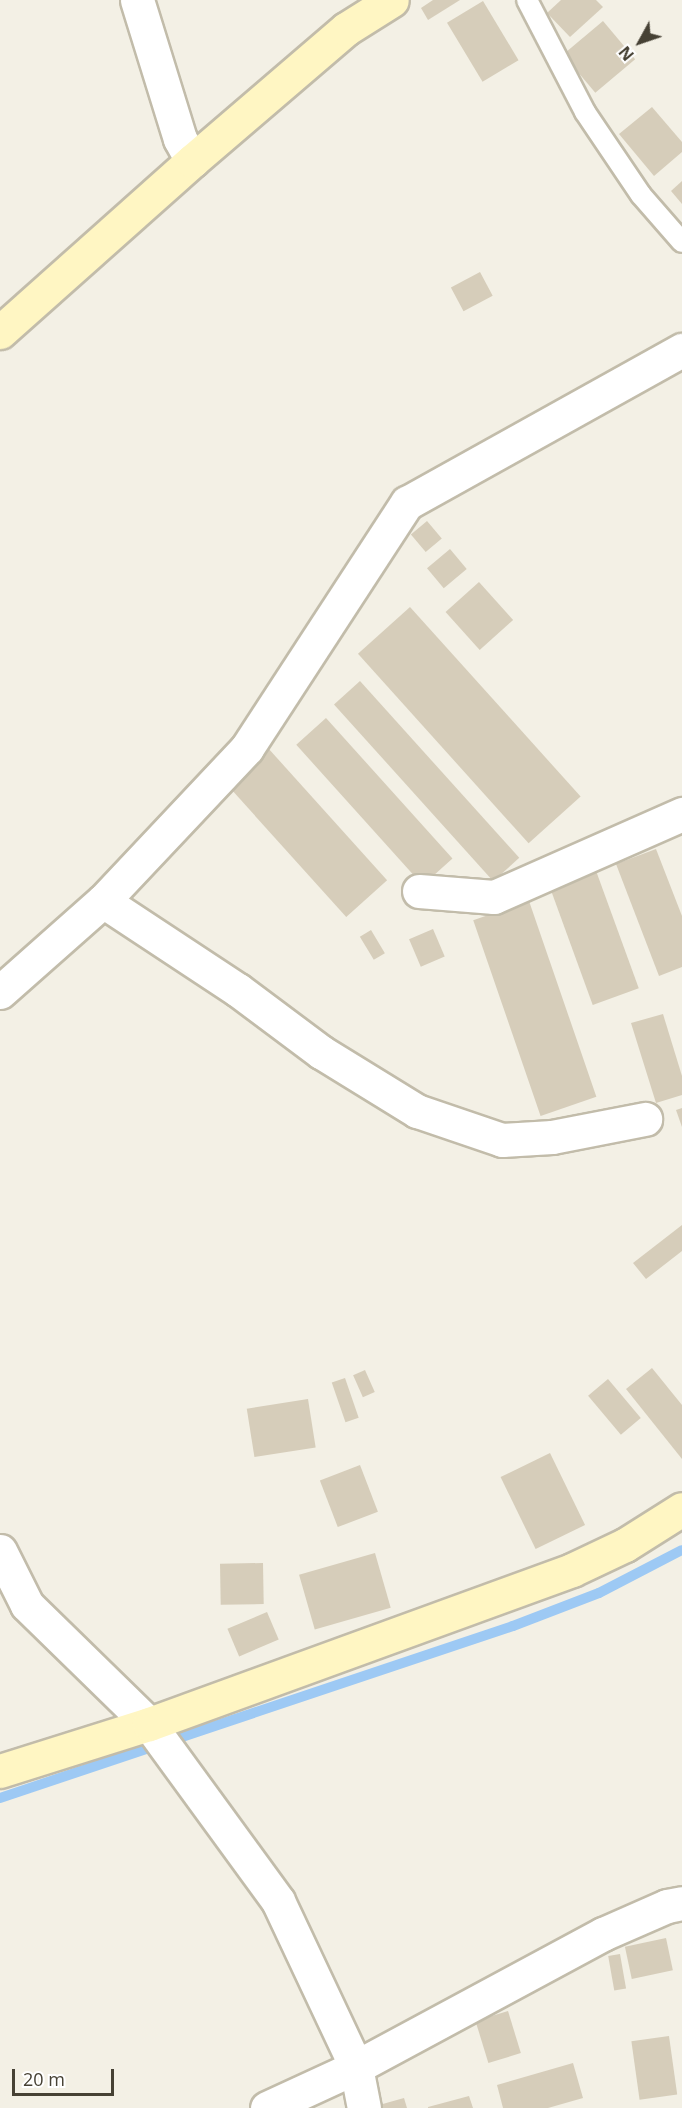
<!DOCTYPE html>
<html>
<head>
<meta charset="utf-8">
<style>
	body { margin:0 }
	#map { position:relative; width:682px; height:2108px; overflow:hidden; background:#f3f0e5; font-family:"Open Sans",sans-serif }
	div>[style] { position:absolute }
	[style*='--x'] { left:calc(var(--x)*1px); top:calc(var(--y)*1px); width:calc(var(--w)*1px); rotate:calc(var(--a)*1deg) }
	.stream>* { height:10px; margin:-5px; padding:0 5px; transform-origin:5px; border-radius:5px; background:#9dc9f4 }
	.building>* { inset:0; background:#d6cdba; transform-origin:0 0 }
	.roads { filter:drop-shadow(2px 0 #c2bcaa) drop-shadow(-2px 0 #c2bcaa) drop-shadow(0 2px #c2bcaa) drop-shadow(0 -2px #c2bcaa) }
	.lane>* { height:20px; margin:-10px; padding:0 10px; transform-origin:10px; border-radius:10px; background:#fff }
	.street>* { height:33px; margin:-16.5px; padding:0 16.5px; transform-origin:16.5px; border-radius:16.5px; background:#fff }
	.secondary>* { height:33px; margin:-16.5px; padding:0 16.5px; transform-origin:16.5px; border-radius:16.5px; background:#fff6c3 }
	span { translate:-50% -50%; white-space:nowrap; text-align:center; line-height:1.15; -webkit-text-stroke:6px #fff; paint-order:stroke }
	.north { position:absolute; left:610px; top:12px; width:60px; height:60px; -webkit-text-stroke:4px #fff; paint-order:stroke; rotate:230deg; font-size:16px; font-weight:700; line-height:24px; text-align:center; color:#464134 }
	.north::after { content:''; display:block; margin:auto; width:21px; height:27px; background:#464134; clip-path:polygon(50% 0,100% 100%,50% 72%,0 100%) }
	.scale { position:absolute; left:12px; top:2069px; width:102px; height:27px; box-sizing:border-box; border:3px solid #464134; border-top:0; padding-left:8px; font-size:18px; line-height:21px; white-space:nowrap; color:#464134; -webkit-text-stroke:4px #fff; paint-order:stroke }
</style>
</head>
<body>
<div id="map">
	<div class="stream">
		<div style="--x:0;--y:1798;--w:541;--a:-18.54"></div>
		<div style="--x:513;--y:1626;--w:92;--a:-21"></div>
		<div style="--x:599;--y:1593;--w:93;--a:-27.4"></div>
	</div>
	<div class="building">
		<div style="clip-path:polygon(433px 0,460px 0,428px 20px,421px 8px)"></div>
		<div style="clip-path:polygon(561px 0,596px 0,603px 7px,570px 37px,547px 13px)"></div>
		<div style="left:483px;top:1px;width:69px;height:42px;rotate:59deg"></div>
		<div style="left:603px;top:21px;width:50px;height:52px;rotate:50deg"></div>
		<div style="clip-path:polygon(652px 107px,682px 142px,682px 152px,654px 176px,619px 134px)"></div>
		<div style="clip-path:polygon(682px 181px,682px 204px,671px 191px)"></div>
		<div style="left:480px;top:272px;width:27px;height:33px;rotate:62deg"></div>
		<div style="left:427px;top:521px;width:23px;height:21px;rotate:50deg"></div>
		<div style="left:450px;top:549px;width:26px;height:30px;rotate:50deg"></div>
		<div style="left:479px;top:582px;width:51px;height:45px;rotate:48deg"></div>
		<div style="left:410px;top:607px;width:255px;height:70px;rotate:48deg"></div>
		<div style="left:360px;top:681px;width:238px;height:35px;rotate:48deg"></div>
		<div style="left:326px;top:718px;width:189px;height:40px;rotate:48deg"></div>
		<div style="left:268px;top:748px;width:178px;height:55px;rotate:48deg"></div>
		<div style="clip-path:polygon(656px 849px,682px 916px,682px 967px,659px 976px,616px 864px)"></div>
		<div style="left:595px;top:868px;width:128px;height:49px;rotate:70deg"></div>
		<div style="left:529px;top:901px;width:207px;height:59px;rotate:71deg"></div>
		<div style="left:433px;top:929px;width:30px;height:26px;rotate:67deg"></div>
		<div style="left:371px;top:930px;width:27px;height:13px;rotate:59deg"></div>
		<div style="clip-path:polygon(663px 1014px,682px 1076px,682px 1095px,656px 1103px,631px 1023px)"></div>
		<div style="clip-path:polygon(682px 1108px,682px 1127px,676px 1110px)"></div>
		<div style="clip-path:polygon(682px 1225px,682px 1251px,646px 1279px,633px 1263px)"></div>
		<div style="clip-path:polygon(652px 1368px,682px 1405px,682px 1459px,626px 1389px)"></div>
		<div style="left:365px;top:1370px;width:24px;height:13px;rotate:66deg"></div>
		<div style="left:345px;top:1378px;width:42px;height:14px;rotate:71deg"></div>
		<div style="left:608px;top:1379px;width:51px;height:26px;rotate:50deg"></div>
		<div style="left:308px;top:1399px;width:49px;height:62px;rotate:81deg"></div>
		<div style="left:550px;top:1453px;width:80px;height:55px;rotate:64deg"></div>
		<div style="left:360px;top:1465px;width:50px;height:43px;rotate:69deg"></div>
		<div style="left:375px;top:1553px;width:57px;height:79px;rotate:74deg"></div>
		<div style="left:263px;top:1563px;width:41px;height:43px;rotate:89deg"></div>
		<div style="left:267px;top:1612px;width:30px;height:43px;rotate:67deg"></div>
		<div style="left:666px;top:1938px;width:33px;height:42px;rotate:78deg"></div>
		<div style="left:620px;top:1954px;width:35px;height:12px;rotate:80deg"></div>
		<div style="left:508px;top:2011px;width:44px;height:34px;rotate:73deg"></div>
		<div style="left:669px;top:2036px;width:59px;height:38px;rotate:82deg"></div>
		<div style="clip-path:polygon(573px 2063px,583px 2098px,548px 2108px,503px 2108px,497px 2085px)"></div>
		<div style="clip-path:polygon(469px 2096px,473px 2108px,428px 2108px,428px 2107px)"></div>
		<div style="clip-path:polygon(404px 2098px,407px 2108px,372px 2108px,372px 2107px)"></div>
	</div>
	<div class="roads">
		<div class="lane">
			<div style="--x:527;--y:0;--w:126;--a:62.6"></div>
			<div style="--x:585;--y:112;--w:100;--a:56"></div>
			<div style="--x:641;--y:195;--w:62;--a:48.9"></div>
		</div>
		<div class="street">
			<div style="--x:137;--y:0;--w:145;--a:72.8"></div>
			<div style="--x:180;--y:139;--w:25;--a:61"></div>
			<div style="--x:419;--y:891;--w:75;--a:4.6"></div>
			<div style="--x:494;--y:897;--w:206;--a:-23.8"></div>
			<div style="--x:103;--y:901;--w:162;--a:33.4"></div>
			<div style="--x:238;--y:990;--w:104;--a:36.8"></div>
			<div style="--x:321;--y:1052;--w:113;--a:31.6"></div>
			<div style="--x:417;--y:1111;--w:90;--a:18.8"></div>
			<div style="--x:502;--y:1140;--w:50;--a:-3.4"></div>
			<div style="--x:552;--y:1137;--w:95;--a:-11"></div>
			<div style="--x:0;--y:992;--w:137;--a:-41.5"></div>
			<div style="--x:103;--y:901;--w:210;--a:-46.7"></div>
			<div style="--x:247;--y:748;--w:293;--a:-56.9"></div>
			<div style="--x:407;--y:503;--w:315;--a:-29.1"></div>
			<div style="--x:0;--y:1551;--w:60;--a:63.4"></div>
			<div style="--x:27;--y:1605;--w:170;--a:44.3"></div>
			<div style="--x:149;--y:1724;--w:219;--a:53.9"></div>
			<div style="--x:278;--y:1901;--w:183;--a:64.8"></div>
			<div style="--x:356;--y:2067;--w:42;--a:79"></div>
			<div style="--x:267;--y:2108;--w:98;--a:-24.7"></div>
			<div style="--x:356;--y:2067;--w:281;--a:-28.3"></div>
			<div style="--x:603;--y:1934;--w:70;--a:-23.6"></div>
			<div style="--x:667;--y:1906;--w:15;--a:-11"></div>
		</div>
		<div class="secondary">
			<div style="--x:0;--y:332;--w:257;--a:-41.7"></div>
			<div style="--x:192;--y:161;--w:203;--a:-40.6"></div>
			<div style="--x:346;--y:29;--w:54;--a:-32.2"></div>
			<div style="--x:0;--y:1771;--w:156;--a:-17.5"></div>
			<div style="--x:149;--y:1724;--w:450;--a:-20"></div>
			<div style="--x:572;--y:1570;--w:59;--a:-25.3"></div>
			<div style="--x:625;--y:1545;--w:67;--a:-32.3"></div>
		</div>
	</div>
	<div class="north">N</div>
	<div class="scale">20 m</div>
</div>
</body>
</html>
